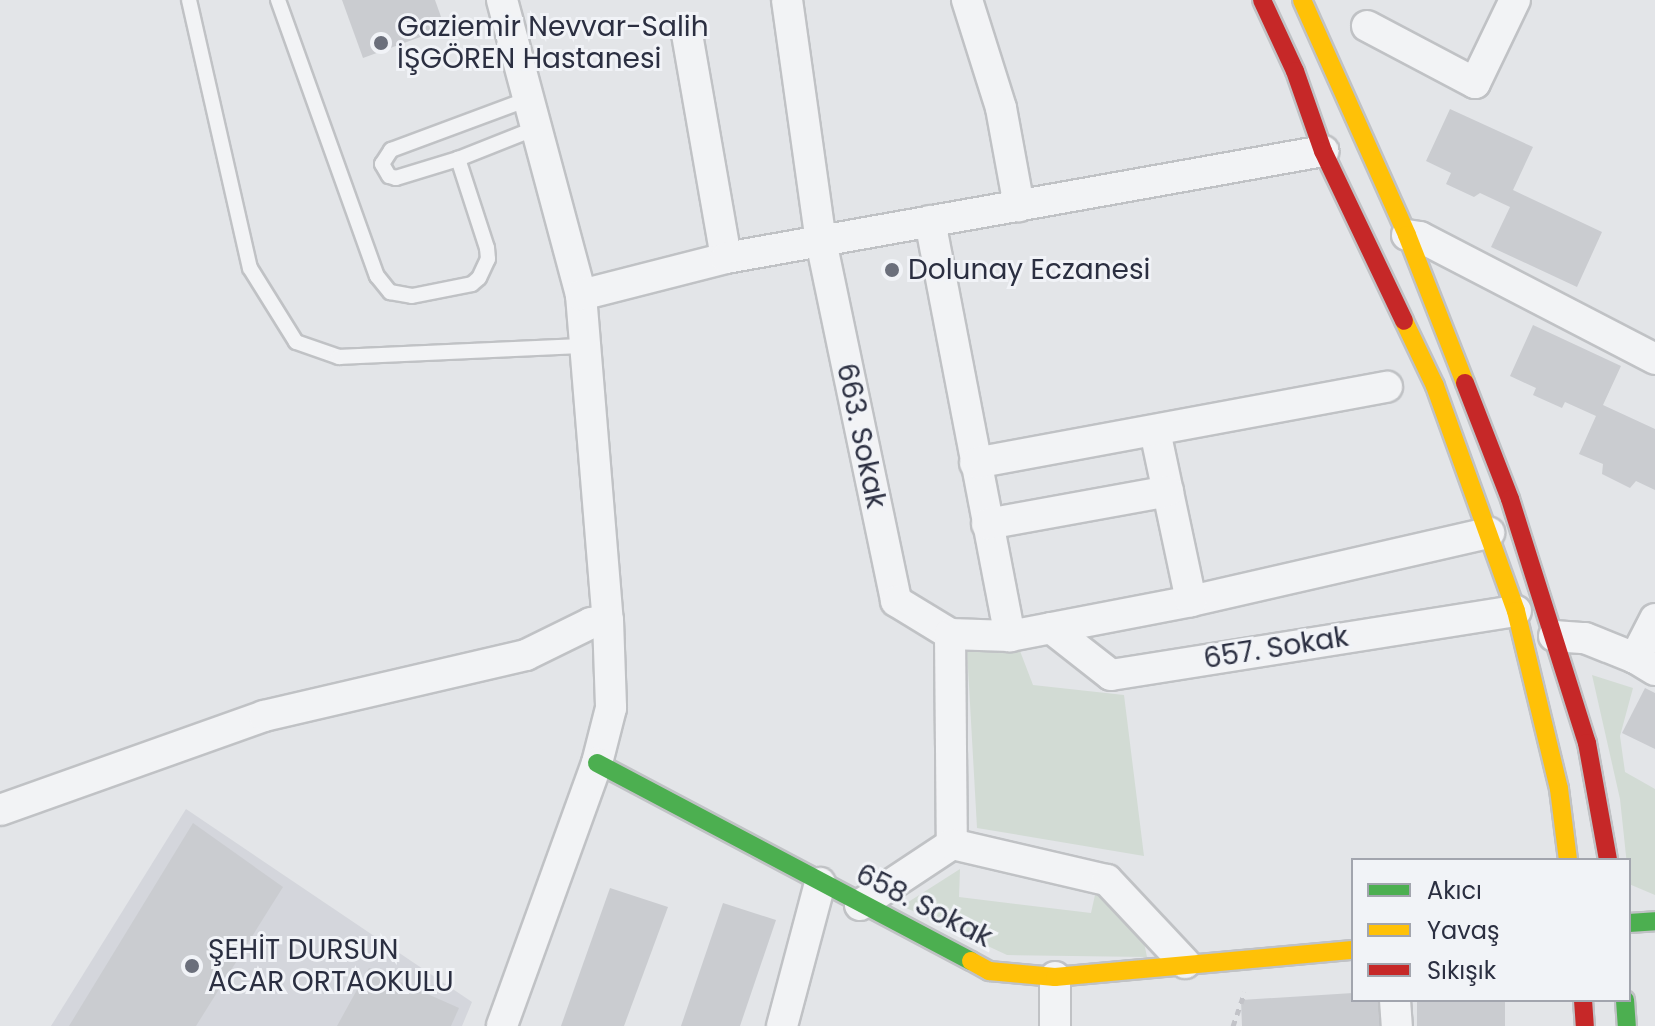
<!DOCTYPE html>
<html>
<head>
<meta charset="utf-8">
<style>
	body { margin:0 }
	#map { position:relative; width:1655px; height:1026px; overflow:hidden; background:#e3e5e8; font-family:Poppins,sans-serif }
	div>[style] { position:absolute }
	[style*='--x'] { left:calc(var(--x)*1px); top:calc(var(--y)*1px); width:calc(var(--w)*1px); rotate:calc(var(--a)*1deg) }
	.built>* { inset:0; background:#d4d6dc }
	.green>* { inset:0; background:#d2dbd4 }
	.building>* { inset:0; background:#caccd0; transform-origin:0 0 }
	.path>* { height:5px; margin-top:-2.5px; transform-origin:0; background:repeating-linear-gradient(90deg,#c2c3c8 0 6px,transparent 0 12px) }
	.roads { filter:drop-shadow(2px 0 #c0c2c5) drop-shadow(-2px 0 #c0c2c5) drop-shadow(0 2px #c0c2c5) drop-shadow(0 -2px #c0c2c5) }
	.lane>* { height:14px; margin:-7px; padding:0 7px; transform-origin:7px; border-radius:7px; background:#f2f3f5 }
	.street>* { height:30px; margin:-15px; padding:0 15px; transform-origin:15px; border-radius:15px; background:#f2f3f5 }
	.fast>* { height:18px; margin:-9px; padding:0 9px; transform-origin:9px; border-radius:9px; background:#4caf50 }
	.slow>* { height:18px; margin:-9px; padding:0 9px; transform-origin:9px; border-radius:9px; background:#ffc107 }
	.jam>* { height:18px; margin:-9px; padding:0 9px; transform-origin:9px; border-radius:9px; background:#c62828 }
	.dots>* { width:22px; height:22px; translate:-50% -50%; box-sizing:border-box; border:4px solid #f1f3f7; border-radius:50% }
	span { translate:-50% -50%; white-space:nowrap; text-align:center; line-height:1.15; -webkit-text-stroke:6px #f1f3f7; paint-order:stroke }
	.poi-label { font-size:28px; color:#2b2f41 }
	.left { translate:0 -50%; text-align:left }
	.street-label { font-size:28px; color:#2b2f41 }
	.legend { position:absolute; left:1351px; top:858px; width:280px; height:144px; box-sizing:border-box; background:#f1f3f7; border:2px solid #a2a5ae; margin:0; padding:10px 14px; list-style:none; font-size:24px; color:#2b2f41 }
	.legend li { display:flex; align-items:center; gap:16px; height:40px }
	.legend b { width:40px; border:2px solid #a2a5ae }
</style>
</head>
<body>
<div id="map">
	<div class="built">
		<div style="clip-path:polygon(186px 809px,472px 1002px,462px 1026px,51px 1026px)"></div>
	</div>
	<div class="green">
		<div style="clip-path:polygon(967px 650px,1020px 651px,1033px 685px,1124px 695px,1144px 856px,977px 828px)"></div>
		<div style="clip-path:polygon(1592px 675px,1633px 688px,1620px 736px,1625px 772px,1655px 789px,1655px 895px,1629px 884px,1620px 799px)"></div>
		<div style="clip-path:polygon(960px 869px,959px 897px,1091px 913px,1095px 895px,1118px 903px,1142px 932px,1147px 957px,1007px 955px,902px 906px)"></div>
	</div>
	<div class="building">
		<div style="clip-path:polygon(342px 0,435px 0,445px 28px,363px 58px)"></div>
		<div style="clip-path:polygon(1450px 109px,1533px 147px,1513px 190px,1602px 232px,1577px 287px,1491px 247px,1510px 207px,1480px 193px,1474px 197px,1446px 184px,1451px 173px,1426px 161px)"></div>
		<div style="clip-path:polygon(1533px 325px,1621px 366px,1603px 405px,1655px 429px,1655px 490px,1636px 481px,1630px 488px,1602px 474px,1603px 464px,1579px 454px,1596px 416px,1565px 402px,1562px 408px,1533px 395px,1536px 388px,1510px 376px)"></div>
		<div style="clip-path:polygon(1645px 688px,1655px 693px,1655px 749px,1622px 733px)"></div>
		<div style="clip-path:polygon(193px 823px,283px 887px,196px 1026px,69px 1026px)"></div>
		<div style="clip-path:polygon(610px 888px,668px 907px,624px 1026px,561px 1026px)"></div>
		<div style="clip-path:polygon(723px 903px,776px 920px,740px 1026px,681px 1026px)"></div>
		<div style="clip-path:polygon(369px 968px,459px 1008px,451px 1026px,337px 1026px)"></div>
		<div style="clip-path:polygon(1353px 993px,1353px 1000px,1380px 1000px,1382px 1026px,1242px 1026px,1241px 1000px)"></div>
		<div style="left:1417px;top:1000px;width:88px;height:26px"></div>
	</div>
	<div class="path">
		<div style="--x:1233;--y:1026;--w:36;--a:-71"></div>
	</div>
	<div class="roads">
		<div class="lane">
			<div style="--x:189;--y:0;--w:275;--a:77.2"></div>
			<div style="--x:250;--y:268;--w:87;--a:58.1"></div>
			<div style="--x:296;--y:342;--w:46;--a:19.2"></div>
			<div style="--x:339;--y:357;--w:246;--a:-2.6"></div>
			<div style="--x:278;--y:0;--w:293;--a:70.3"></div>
			<div style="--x:377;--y:276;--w:21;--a:51"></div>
			<div style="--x:390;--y:292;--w:22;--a:10"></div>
			<div style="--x:412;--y:296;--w:61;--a:-11.3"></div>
			<div style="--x:472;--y:284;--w:9;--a:-41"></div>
			<div style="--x:479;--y:278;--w:21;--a:-65"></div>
			<div style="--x:488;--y:259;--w:11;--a:-95"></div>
			<div style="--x:487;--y:248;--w:94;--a:-108"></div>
			<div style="--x:458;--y:159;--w:84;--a:-21.7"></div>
			<div style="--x:458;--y:159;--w:65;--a:163"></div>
			<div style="--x:396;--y:178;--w:7;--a:-164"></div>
			<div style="--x:389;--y:176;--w:14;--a:-120"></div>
			<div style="--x:382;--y:164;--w:17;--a:-57"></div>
			<div style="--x:391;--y:150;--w:146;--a:-20.4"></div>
		</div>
		<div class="street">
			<div style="--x:502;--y:0;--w:305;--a:75"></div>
			<div style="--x:581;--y:295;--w:326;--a:85.3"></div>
			<div style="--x:608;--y:620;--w:88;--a:88"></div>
			<div style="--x:611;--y:708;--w:57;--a:104.3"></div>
			<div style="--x:597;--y:763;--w:280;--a:109.9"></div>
			<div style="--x:787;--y:0;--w:243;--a:82"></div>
			<div style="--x:821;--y:241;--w:368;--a:78.2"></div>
			<div style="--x:896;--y:601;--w:63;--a:31.4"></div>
			<div style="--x:950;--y:634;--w:210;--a:89.5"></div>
			<div style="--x:967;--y:0;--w:113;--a:72.5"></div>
			<div style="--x:1001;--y:108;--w:100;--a:79.6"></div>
			<div style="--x:1367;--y:26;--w:122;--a:27.8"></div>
			<div style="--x:1475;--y:83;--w:92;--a:-64.3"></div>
			<div style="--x:687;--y:34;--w:227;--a:80.1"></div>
			<div style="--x:930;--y:221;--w:423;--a:79.1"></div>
			<div style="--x:1010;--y:636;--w:184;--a:-10.9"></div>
			<div style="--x:1191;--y:601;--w:306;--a:-12.9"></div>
			<div style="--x:1407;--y:235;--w:13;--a:9"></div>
			<div style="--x:1420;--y:237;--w:265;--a:27.4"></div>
			<div style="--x:581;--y:295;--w:150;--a:-14.3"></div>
			<div style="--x:726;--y:258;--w:607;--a:-10.16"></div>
			<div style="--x:1155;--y:431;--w:174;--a:78"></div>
			<div style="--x:975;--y:463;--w:419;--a:-10.5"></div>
			<div style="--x:987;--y:524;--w:184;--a:-10.3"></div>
			<div style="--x:1655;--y:619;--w:44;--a:117.1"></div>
			<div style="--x:1635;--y:658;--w:23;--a:31"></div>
			<div style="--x:1051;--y:628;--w:76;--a:38.1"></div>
			<div style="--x:1111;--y:675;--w:410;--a:-9"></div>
			<div style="--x:950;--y:634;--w:60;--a:1.9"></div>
			<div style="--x:1554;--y:636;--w:31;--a:4"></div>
			<div style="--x:1585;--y:638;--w:54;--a:21.8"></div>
			<div style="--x:0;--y:810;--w:280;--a:-19.6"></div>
			<div style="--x:264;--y:716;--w:269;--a:-13.1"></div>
			<div style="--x:526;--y:655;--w:72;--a:-26.2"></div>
			<div style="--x:591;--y:623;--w:17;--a:-10"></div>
			<div style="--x:860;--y:905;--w:110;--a:-33.5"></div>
			<div style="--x:952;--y:844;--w:159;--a:13.1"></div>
			<div style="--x:1107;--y:880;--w:114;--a:46.8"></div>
			<div style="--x:1395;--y:1000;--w:26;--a:86"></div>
			<div style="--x:782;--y:1026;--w:148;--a:-75.1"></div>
			<div style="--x:1055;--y:1026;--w:49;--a:-90"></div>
		</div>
		<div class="fast">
			<div style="--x:597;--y:763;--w:423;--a:27.9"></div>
			<div style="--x:1629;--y:923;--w:26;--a:-4"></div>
			<div style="--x:1625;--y:1000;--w:26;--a:86"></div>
		</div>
		<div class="slow">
			<div style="--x:1302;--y:0;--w:257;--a:65.9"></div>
			<div style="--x:1407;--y:235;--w:159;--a:68.6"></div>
			<div style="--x:1404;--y:321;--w:72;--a:64.5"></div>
			<div style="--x:1435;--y:386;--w:239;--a:70.2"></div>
			<div style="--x:1516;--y:611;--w:183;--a:76.4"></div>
			<div style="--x:1559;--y:789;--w:72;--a:82.8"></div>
			<div style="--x:971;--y:961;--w:21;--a:29"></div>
			<div style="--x:989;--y:971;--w:66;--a:5.2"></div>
			<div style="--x:1055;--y:977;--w:299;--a:-5.2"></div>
		</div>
		<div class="jam">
			<div style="--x:1262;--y:0;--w:78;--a:65.1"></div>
			<div style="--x:1295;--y:71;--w:85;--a:70.7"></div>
			<div style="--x:1323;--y:151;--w:188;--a:64.5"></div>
			<div style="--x:1465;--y:383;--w:124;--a:68.8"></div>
			<div style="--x:1510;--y:499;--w:256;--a:72.5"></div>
			<div style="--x:1587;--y:743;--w:119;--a:79.8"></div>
			<div style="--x:1583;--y:1000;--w:26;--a:86"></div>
		</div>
	</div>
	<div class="dots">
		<div style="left:381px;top:43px;background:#6b6f7b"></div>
		<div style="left:892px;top:270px;background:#6b6f7b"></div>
		<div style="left:192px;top:966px;background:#6b6f7b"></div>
	</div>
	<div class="poi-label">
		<span class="left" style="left:397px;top:43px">Gaziemir Nevvar-Salih<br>İŞGÖREN Hastanesi</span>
		<span class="left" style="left:908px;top:270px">Dolunay Eczanesi</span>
		<span class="left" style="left:208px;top:966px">ŞEHİT DURSUN<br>ACAR ORTAOKULU</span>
	</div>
	<div class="street-label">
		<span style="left:861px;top:436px;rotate:78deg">663. Sokak</span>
		<span style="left:1276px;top:648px;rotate:-9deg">657. Sokak</span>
		<span style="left:924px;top:906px;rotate:27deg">658. Sokak</span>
	</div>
	<ul class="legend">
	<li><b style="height:10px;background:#4caf50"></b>Akıcı</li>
	<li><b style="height:10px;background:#ffc107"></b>Yavaş</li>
	<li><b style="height:10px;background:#c62828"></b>Sıkışık</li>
	</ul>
</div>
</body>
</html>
